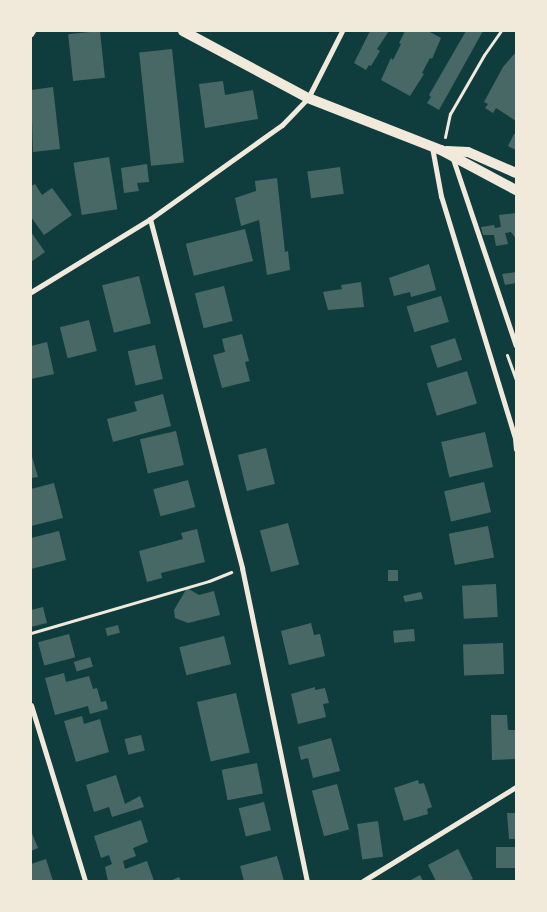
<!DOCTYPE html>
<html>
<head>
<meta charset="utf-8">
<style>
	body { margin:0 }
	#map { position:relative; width:547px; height:912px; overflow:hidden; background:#0f3d3e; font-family:Figtree,sans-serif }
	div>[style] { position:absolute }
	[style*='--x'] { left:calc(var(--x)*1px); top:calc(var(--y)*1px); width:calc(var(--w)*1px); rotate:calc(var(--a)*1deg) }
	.building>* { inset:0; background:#486865; transform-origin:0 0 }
	.path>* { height:3px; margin:-1.5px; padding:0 1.5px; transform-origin:1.5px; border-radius:1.5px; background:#f1e9da }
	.minor>* { height:5px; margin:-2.5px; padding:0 2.5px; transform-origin:2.5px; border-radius:2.5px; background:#f1e9da }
	.secondary>* { height:10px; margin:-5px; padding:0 5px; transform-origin:5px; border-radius:5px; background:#f1e9da }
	span { translate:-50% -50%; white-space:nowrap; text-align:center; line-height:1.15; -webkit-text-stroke:5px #f1e9da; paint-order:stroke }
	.frame { position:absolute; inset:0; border:32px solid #f1e9da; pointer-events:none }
</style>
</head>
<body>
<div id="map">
	<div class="building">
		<div style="left:100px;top:31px;width:47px;height:32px;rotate:84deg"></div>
		<div style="clip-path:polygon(370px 31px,389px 31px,377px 49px,380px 51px,371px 66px,369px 65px,366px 70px,354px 63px)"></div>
		<div style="clip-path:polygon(405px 31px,428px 31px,441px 38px,432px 59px,430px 58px,422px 73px,424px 74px,410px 96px,381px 80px,391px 58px,393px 60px,401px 44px,399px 43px)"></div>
		<div style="clip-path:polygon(466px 31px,483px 31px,439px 110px,427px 103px,431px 97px,429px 95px)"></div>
		<div style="left:172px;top:49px;width:114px;height:33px;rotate:84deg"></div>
		<div style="clip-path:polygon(516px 52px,516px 121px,496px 108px,493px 113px,485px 108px,488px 104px,484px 102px,503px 67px)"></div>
		<div style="clip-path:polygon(223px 81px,225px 95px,253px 90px,258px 119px,205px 128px,199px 84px)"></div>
		<div style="clip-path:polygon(53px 87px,60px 149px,33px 152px,31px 90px)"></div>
		<div style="clip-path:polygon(514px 134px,516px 134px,516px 150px,508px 146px)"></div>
		<div style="left:109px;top:157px;width:53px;height:36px;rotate:81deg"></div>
		<div style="clip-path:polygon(147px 164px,149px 182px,137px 183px,139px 191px,124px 193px,121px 168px)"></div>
		<div style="left:340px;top:167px;width:27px;height:33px;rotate:82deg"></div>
		<div style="clip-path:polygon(277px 178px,285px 252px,288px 251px,290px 270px,267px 275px,259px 220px,241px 226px,235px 198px,256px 191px,255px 181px)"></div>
		<div style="clip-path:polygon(35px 184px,42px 195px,52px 188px,72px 215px,44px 235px,31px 217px,31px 186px)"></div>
		<div style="clip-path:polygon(516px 213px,516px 239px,511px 232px,505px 233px,508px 244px,496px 246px,494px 235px,483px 235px,481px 227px,494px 225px,495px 228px,501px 227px,499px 215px)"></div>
		<div style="left:245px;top:229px;width:33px;height:61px;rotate:76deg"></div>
		<div style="clip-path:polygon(31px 232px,45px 252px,31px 262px)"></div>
		<div style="clip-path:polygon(429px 264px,436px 290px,411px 297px,410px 292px,394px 296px,389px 278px)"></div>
		<div style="clip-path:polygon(516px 272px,516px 283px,505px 285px,502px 274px)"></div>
		<div style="left:139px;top:276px;width:49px;height:38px;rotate:76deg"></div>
		<div style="clip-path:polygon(361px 282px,364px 307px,328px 310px,323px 292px,342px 289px,341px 285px)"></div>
		<div style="left:224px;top:286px;width:36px;height:30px;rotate:76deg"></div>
		<div style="left:441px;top:296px;width:27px;height:36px;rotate:73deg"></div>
		<div style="left:89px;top:320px;width:32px;height:30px;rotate:76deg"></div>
		<div style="clip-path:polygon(242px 334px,249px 361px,245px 362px,250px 381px,222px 388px,213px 355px,225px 352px,222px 339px)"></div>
		<div style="left:455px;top:338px;width:23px;height:26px;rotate:72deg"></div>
		<div style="clip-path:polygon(47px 342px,54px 374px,31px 379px,31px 346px)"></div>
		<div style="left:155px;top:345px;width:35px;height:28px;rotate:77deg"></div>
		<div style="left:467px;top:371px;width:34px;height:42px;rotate:73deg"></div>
		<div style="clip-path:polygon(163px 394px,171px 426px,113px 442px,107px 419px,137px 411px,134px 402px)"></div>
		<div style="left:176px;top:431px;width:35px;height:37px;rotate:77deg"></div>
		<div style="left:485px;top:432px;width:36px;height:45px;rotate:77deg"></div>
		<div style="left:266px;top:448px;width:37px;height:29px;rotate:76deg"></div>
		<div style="clip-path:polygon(31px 453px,38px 477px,31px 478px)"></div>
		<div style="left:188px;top:480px;width:28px;height:36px;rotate:75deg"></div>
		<div style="left:484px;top:482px;width:31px;height:41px;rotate:77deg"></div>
		<div style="clip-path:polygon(54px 483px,63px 518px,31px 526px,31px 489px)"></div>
		<div style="left:288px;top:523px;width:43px;height:29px;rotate:75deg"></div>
		<div style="left:488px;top:526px;width:32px;height:40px;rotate:79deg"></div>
		<div style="clip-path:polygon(197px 529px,205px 562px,161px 573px,162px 578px,147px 582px,139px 551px,183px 539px,181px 533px)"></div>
		<div style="clip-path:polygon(59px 531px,66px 560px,31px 569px,31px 538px)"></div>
		<div style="left:398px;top:570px;width:11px;height:10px;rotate:90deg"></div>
		<div style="left:496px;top:584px;width:33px;height:34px;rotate:87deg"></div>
		<div style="clip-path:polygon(187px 588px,199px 595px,214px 591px,220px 615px,188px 623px,175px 618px,174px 610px)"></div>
		<div style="clip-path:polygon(421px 592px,423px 599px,405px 602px,403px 596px)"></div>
		<div style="clip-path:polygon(43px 607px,47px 623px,31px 627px,31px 610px)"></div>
		<div style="clip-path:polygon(311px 623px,314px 635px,320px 634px,325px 656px,289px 665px,281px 631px)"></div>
		<div style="left:118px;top:625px;width:8px;height:13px;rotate:76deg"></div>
		<div style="left:414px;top:629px;width:12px;height:21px;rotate:85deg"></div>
		<div style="left:69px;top:634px;width:24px;height:32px;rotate:75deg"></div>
		<div style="left:224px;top:636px;width:29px;height:46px;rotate:76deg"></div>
		<div style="left:503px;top:643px;width:31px;height:40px;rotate:88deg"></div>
		<div style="left:90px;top:657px;width:10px;height:17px;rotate:73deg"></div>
		<div style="clip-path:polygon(64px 673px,66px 682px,89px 676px,93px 689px,97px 688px,101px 702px,106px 701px,108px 709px,90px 714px,88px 706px,55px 715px,45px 678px)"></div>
		<div style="clip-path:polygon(315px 687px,315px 690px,325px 688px,329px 703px,323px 704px,326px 717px,298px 724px,291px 694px)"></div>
		<div style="left:236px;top:693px;width:61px;height:40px;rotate:77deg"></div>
		<div style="clip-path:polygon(491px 715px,507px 715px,508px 730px,516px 730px,516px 759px,492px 760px)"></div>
		<div style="clip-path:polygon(82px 716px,84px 724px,100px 719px,109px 752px,76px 762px,64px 721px)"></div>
		<div style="left:141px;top:735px;width:16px;height:17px;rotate:76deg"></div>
		<div style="clip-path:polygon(331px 738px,340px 771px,313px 778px,308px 758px,301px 760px,298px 747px)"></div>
		<div style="left:257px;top:763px;width:31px;height:36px;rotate:79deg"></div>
		<div style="clip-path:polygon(116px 775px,125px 804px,140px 796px,144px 807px,112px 817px,109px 807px,94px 812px,86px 785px)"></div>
		<div style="clip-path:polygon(418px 780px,419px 784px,424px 783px,432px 807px,427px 809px,428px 814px,404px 821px,394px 788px)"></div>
		<div style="left:337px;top:784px;width:47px;height:26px;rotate:75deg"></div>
		<div style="left:264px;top:802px;width:29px;height:26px;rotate:76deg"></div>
		<div style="clip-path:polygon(507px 813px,516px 813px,516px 839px,509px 839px)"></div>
		<div style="clip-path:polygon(141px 820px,148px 842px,133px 848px,136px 856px,123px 861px,125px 869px,147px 861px,154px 881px,108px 881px,105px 867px,112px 864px,109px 855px,101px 858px,94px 836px)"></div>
		<div style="left:378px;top:821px;width:36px;height:21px;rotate:82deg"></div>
		<div style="clip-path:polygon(31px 831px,38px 848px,31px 851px)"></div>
		<div style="left:516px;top:847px;width:21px;height:20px;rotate:90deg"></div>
		<div style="clip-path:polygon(458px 849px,473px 879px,468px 881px,436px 881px,428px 865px)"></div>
		<div style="clip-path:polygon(277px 856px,284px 881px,244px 881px,240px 866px)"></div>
		<div style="clip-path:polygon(46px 859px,53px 881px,31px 881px,31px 864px)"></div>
		<div style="clip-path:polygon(420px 875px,423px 881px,409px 881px)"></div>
		<div style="clip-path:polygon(179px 877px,181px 881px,170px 881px)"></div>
	</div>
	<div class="path">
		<div style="--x:445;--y:137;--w:24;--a:-78"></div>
		<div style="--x:450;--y:114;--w:68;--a:-60"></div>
		<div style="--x:484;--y:55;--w:29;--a:-55"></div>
		<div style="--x:507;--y:355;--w:27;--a:70"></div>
		<div style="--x:31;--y:633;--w:185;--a:-16.3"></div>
		<div style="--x:209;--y:581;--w:24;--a:-22"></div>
	</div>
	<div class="minor">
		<div style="--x:31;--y:34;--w:4;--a:-56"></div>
		<div style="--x:432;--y:147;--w:50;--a:79.6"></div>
		<div style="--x:441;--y:196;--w:253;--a:73"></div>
		<div style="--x:515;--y:438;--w:11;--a:85"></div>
		<div style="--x:452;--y:156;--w:200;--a:71.4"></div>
		<div style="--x:150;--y:219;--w:361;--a:75.2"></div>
		<div style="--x:242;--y:568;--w:320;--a:78.3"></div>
		<div style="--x:31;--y:292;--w:140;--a:-31.5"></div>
		<div style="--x:150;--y:219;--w:162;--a:-35.5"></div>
		<div style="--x:282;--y:125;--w:37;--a:-46"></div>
		<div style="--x:308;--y:98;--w:75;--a:-63.1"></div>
		<div style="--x:31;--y:705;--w:184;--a:72.9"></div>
		<div style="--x:363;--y:881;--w:180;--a:-31.6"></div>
	</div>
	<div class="secondary">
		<div style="--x:183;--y:31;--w:142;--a:28.2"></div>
		<div style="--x:308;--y:98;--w:143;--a:21.4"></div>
		<div style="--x:441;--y:150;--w:85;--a:28.1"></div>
		<div style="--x:447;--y:151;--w:21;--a:3"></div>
		<div style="--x:468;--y:152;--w:52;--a:23.6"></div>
	</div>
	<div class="frame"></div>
</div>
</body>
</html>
